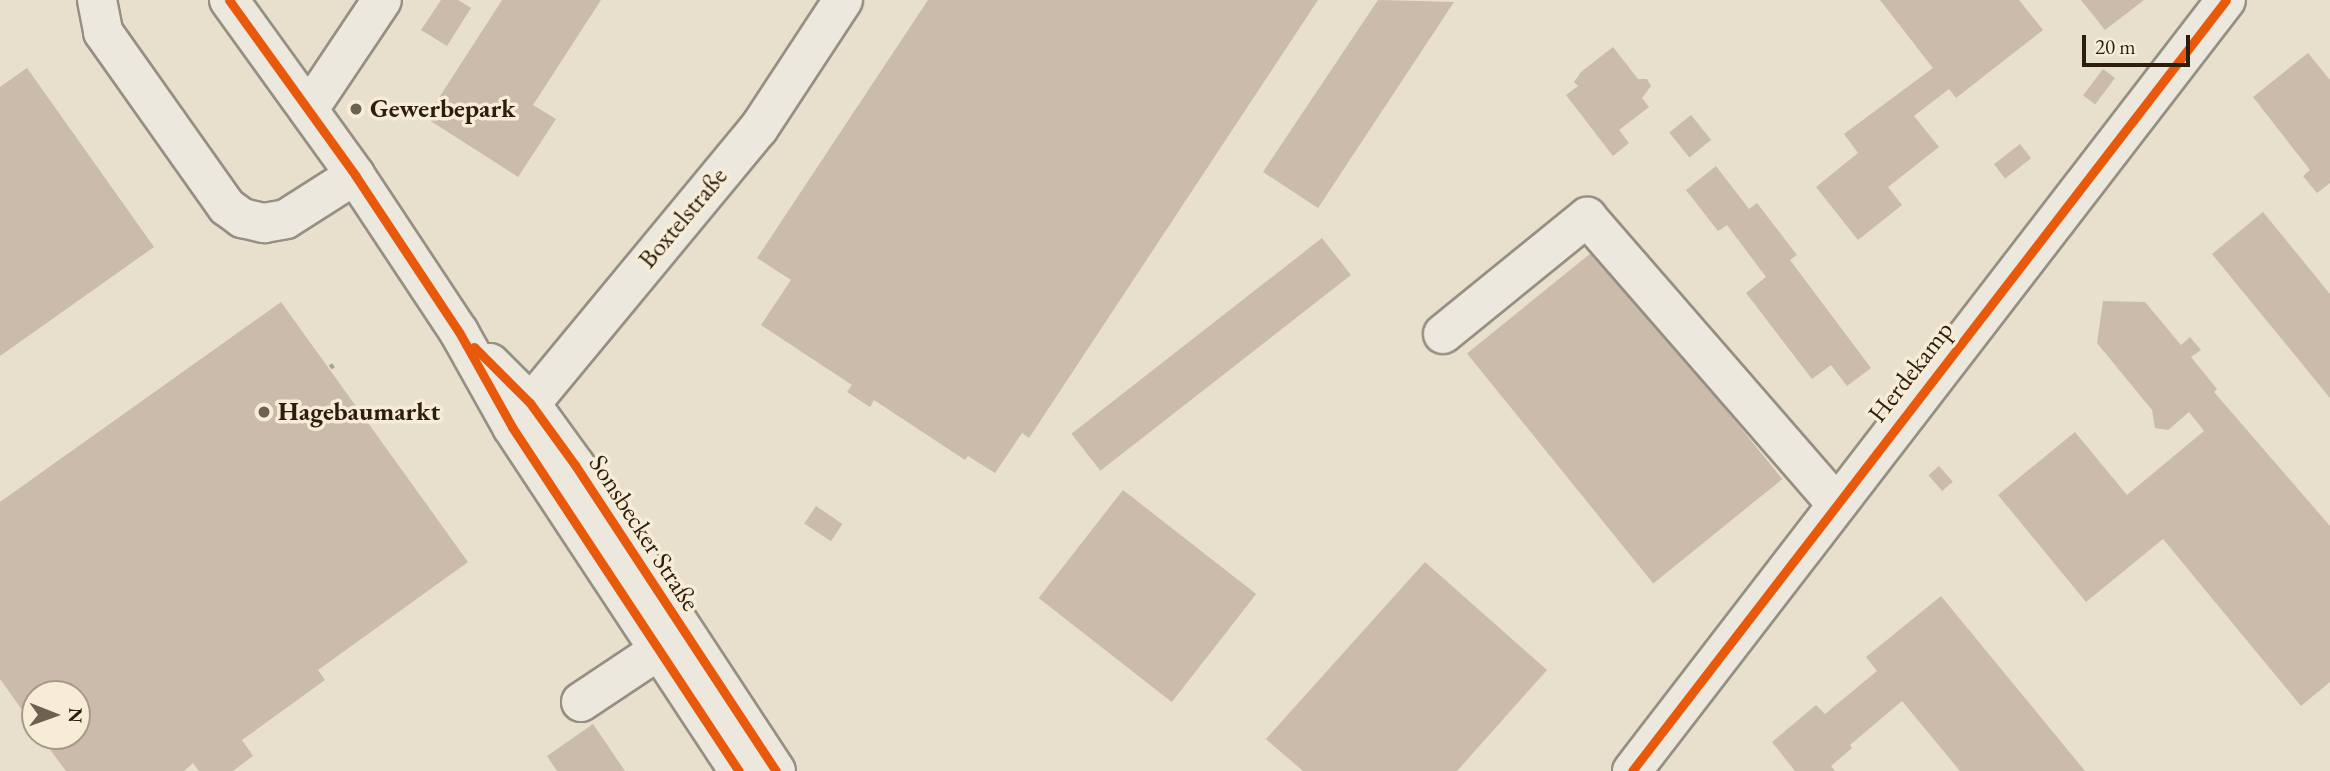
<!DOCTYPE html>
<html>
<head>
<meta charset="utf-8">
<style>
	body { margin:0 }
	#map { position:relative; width:2330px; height:771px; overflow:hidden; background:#e8dfcd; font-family:"EB Garamond",serif }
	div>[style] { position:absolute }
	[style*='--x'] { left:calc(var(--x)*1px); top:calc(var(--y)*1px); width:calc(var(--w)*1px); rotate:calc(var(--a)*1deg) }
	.building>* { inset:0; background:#cabbab; transform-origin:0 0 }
	.path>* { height:4.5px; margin-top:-2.25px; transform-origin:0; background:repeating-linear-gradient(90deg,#a7a299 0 5px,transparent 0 8.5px) }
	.roads { filter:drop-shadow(2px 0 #968f83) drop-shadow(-2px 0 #968f83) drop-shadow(0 2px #968f83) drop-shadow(0 -2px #968f83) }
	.minor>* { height:38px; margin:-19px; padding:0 19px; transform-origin:19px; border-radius:19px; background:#ece8de }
	.cycleway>* { height:9px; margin:-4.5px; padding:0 4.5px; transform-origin:4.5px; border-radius:4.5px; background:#e8590c }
	.dots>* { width:19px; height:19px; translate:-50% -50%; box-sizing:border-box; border:4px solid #f7edd7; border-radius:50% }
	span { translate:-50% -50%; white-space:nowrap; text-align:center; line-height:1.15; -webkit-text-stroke:7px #f7edd7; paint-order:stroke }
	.poi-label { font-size:26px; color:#2c1d0d; font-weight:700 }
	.left { translate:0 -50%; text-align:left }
	.street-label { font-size:26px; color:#2c1d0d }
	.north { position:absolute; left:21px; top:680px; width:70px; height:70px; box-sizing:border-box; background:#f7edd7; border:2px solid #a69a86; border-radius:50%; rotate:91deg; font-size:19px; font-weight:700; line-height:28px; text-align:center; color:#2c1d0d }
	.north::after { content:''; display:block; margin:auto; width:24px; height:32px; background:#6e6150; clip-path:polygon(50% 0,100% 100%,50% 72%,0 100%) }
	.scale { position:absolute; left:2082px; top:35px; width:108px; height:32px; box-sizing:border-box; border:4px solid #2c1d0d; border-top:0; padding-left:9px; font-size:21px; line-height:24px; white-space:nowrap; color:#2c1d0d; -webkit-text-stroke:5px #f7edd7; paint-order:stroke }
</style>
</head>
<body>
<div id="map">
	<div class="building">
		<div style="clip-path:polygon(441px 0,458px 0,471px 8px,447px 46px,421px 30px)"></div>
		<div style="clip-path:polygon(502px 0,601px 0,533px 105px,556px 119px,518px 177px,426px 118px)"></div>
		<div style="clip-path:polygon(928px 0,1318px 0,1029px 438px,1022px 433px,995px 473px,968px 456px,965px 460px,874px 400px,870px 407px,847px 392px,852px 385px,761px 325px,791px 280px,757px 258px)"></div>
		<div style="clip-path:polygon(1378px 0,1454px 2px,1318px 208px,1263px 172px)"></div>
		<div style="clip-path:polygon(1880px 0,2019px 0,2043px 30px,1956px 98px,1949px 89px,1914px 116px,1939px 147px,1888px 187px,1902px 205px,1858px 240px,1816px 187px,1858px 153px,1844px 134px,1933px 68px)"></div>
		<div style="clip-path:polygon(2081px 0,2144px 0,2105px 30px)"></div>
		<div style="clip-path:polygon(1613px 47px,1638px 79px,1647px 79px,1651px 86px,1642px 98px,1649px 107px,1619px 130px,1629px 143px,1613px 156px,1566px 95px,1578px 86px,1574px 82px,1581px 72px)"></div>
		<div style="clip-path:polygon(2308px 53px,2330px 80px,2330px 183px,2317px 193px,2303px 176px,2310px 170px,2253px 97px)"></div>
		<div style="clip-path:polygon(27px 68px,154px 247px,0 356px,0 87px)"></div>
		<div style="left:2103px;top:69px;width:15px;height:33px;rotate:37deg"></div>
		<div style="left:1691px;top:115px;width:32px;height:28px;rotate:51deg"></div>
		<div style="left:2020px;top:144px;width:18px;height:33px;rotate:52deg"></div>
		<div style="clip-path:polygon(1716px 166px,1749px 209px,1757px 203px,1797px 255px,1790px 260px,1871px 368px,1847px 386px,1831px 365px,1812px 379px,1746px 293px,1766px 277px,1727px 225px,1718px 231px,1686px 190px)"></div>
		<div style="clip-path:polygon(2263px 212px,2330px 294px,2330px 398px,2212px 254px)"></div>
		<div style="left:1322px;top:238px;width:47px;height:318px;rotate:52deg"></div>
		<div style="left:1596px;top:249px;width:296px;height:166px;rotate:51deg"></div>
		<div style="clip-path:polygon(2103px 301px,2145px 302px,2181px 345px,2190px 337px,2201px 350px,2191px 357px,2217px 389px,2214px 392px,2330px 526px,2330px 682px,2301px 706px,2163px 539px,2086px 602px,1998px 495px,2075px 432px,2127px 495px,2204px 431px,2189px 412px,2168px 430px,2155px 428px,2152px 410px,2097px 343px)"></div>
		<div style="clip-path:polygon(281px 302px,468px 562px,318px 670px,325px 680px,242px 740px,253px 756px,233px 771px,199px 771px,193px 763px,184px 771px,66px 771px,40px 736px,77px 736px,77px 694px,35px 694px,35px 728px,0 679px,0 502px)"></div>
		<div style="left:1939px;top:466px;width:21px;height:14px;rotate:49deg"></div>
		<div style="left:1123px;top:490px;width:169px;height:137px;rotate:38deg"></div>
		<div style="left:816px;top:506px;width:32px;height:21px;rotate:34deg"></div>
		<div style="clip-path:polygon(1425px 562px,1547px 670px,1457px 771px,1303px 771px,1266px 739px)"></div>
		<div style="clip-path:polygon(1941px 596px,2085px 771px,1960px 771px,1902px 701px,1850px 745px,1852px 748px,1831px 766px,1835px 771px,1795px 771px,1772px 742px,1816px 705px,1825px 714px,1877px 671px,1866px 657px)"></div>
		<div style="clip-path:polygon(593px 724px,625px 771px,557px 771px,547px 756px)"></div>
	</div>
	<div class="path">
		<div style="--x:330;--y:367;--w:4;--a:-34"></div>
	</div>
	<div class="roads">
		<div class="minor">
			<div style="--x:97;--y:0;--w:33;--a:79"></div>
			<div style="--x:103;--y:32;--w:214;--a:54.7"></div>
			<div style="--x:227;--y:207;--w:19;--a:36"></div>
			<div style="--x:242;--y:218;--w:23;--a:13"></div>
			<div style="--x:264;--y:223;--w:22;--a:-10"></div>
			<div style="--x:286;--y:219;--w:82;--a:-32.5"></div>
			<div style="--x:229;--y:0;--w:216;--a:54.2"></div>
			<div style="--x:355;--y:175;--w:188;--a:56.5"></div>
			<div style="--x:459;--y:332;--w:109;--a:60.8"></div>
			<div style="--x:512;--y:427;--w:412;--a:56.6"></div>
			<div style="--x:309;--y:109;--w:131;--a:-56.2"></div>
			<div style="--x:1443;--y:334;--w:186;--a:-39.1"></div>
			<div style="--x:1587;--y:217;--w:379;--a:49"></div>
			<div style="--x:490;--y:363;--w:57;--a:45"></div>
			<div style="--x:530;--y:403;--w:77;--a:54"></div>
			<div style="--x:575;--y:465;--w:366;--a:56.7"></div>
			<div style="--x:514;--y:424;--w:384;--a:-50.4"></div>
			<div style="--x:759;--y:128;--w:153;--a:-56.7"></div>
			<div style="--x:581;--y:702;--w:119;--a:-33.7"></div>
			<div style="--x:1632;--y:771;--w:973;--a:-52.39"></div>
		</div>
	</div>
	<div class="cycleway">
		<div style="--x:229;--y:0;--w:216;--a:54.2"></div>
		<div style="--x:355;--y:175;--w:188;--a:56.5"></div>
		<div style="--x:459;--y:332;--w:109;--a:60.8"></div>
		<div style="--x:512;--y:427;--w:412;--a:56.6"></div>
		<div style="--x:474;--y:347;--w:79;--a:45"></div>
		<div style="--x:530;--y:403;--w:77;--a:54"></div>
		<div style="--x:575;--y:465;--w:366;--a:56.7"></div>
		<div style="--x:1632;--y:771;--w:973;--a:-52.39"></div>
	</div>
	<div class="dots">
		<div style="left:356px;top:109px;background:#6e6150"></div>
		<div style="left:264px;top:412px;background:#6e6150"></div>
	</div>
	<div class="poi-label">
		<span class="left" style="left:370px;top:109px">Gewerbepark</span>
		<span class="left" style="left:278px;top:412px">Hagebaumarkt</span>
	</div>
	<div class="street-label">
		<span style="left:683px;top:218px;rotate:-50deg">Boxtelstraße</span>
		<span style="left:1911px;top:372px;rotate:-52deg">Herdekamp</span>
		<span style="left:644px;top:533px;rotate:57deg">Sonsbecker Straße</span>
	</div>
	<div class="north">N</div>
	<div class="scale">20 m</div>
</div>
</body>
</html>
